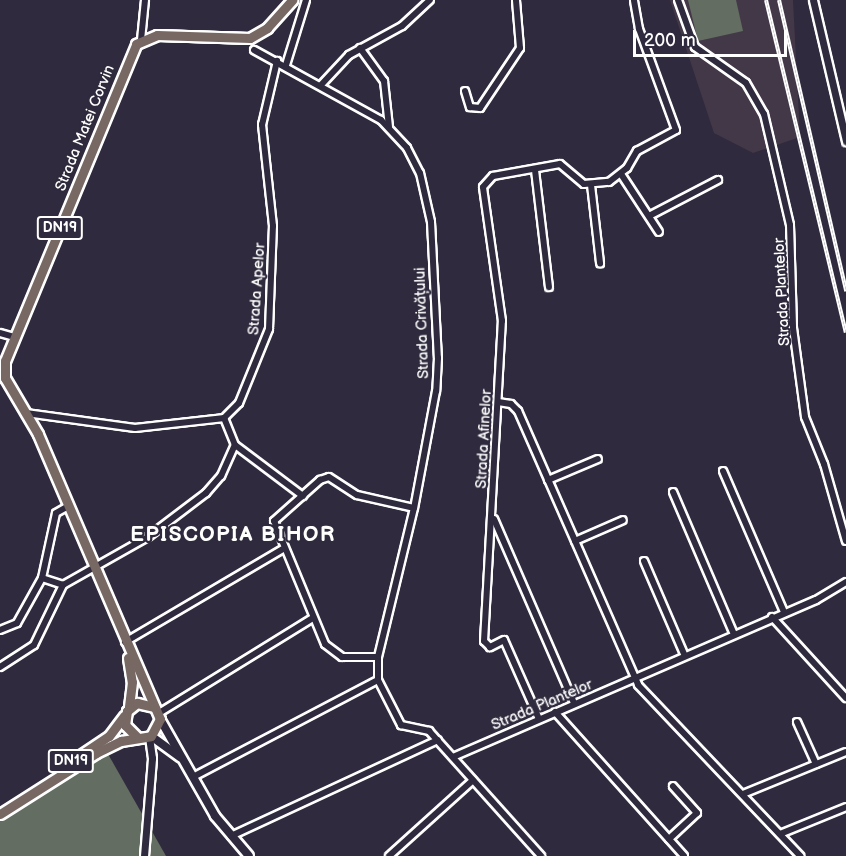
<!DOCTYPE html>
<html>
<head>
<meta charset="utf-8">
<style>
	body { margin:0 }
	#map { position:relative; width:846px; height:856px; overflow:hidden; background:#2f2a3d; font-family:"Balsamiq Sans",sans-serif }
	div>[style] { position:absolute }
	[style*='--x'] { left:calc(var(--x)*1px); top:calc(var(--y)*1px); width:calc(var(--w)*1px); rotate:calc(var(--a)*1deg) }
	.built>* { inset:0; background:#433848 }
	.green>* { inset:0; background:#636d61 }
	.roads { filter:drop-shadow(2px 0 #fff) drop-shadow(-2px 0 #fff) drop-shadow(0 2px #fff) drop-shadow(0 -2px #fff) }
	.minor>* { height:6px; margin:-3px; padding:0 3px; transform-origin:3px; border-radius:3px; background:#2f2a3d }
	.tertiary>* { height:7px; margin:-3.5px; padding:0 3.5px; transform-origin:3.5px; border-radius:3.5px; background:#2f2a3d }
	.secondary>* { height:8px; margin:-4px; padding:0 4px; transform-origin:4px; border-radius:4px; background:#2f2a3d }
	.primary>* { height:9px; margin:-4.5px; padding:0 4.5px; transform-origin:4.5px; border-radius:4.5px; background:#776864 }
	.rail>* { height:4px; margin-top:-2px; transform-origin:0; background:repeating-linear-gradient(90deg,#2f2a3d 0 4.5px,#fff 0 9px); box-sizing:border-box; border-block:2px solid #fff }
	span { translate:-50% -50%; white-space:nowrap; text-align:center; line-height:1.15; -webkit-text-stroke:4.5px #2f2a3d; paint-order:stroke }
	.shield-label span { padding:2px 4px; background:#2f2a3d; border:2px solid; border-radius:4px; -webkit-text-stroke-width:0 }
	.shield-label { font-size:14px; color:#fff; font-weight:700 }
	.street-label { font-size:15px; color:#fff }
	.district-label { font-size:21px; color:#fff; font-weight:700; letter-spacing:1.5px }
	.scale { position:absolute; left:633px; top:30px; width:154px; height:27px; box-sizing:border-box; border:3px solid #fff; border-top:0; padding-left:8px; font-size:18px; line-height:21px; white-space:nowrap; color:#fff; -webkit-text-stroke:4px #2f2a3d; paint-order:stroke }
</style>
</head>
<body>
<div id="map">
	<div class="built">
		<div style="clip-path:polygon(670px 0,793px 0,800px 137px,753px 153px,714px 133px)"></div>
	</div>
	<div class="green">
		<div style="clip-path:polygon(688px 0,736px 0,743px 31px,698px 41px)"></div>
		<div style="clip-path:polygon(108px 754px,166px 856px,0 856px,0 816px)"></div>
	</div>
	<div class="roads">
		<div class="minor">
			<div style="--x:678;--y:0;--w:50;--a:70.1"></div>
			<div style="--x:695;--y:47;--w:62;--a:35.2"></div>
			<div style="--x:746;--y:83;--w:36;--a:60"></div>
			<div style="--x:764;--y:114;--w:114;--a:76.8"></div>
			<div style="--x:790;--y:225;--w:103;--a:88.3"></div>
			<div style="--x:793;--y:328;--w:90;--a:82.3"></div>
			<div style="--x:805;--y:417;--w:51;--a:68"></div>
			<div style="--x:824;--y:464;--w:80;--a:74.1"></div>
			<div style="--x:141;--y:40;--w:40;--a:-84.3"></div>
			<div style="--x:360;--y:48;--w:41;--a:54"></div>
			<div style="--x:384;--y:81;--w:46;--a:83.8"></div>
			<div style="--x:254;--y:50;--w:145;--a:28.9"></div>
			<div style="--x:381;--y:120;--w:38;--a:47"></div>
			<div style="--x:407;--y:148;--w:28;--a:63"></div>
			<div style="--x:420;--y:173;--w:50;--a:77.3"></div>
			<div style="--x:431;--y:222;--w:136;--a:87.1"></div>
			<div style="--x:438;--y:358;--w:33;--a:93"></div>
			<div style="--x:436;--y:391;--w:119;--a:100.6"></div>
			<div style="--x:414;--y:508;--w:153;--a:103.6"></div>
			<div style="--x:378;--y:657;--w:23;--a:90"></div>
			<div style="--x:378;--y:680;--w:51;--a:62.9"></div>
			<div style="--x:401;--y:725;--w:29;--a:12"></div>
			<div style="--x:429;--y:731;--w:168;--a:48.1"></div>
			<div style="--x:286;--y:65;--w:68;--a:-72.9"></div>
			<div style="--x:321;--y:85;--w:41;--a:-47"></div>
			<div style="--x:349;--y:55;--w:60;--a:-28.7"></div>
			<div style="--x:402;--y:26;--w:38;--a:-43"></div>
			<div style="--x:465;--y:91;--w:17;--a:73"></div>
			<div style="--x:470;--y:107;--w:10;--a:6"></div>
			<div style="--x:480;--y:108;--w:72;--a:-56.3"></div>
			<div style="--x:520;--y:48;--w:48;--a:-94.8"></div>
			<div style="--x:535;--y:170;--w:118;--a:83.2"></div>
			<div style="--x:621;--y:174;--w:69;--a:56.8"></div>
			<div style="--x:591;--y:185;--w:79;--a:83.4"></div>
			<div style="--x:649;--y:216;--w:78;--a:-27.6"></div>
			<div style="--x:0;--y:333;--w:15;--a:16"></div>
			<div style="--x:498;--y:402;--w:13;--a:9"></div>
			<div style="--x:511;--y:404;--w:10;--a:45"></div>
			<div style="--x:518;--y:411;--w:299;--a:66.3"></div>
			<div style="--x:638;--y:685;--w:236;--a:46.5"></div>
			<div style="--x:26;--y:413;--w:110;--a:7.8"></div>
			<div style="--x:135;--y:428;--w:90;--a:-6.4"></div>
			<div style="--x:224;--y:418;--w:21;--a:-45"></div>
			<div style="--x:239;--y:403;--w:80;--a:-67.9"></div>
			<div style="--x:269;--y:329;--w:103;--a:-87.8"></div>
			<div style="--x:273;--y:226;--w:102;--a:-96.2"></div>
			<div style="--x:262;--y:125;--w:66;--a:-76.8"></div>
			<div style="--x:235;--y:445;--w:85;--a:36.9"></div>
			<div style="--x:723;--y:471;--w:154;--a:66.6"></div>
			<div style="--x:548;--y:480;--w:54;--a:-22.8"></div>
			<div style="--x:673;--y:492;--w:155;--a:66.8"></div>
			<div style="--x:494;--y:519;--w:201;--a:66.5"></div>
			<div style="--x:575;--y:541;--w:52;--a:-23.6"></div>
			<div style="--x:644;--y:561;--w:103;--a:66.7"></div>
			<div style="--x:42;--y:578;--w:22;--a:18"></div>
			<div style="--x:772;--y:617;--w:110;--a:47.6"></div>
			<div style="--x:0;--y:630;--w:18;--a:-22"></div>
			<div style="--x:17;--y:623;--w:51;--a:-60.9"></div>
			<div style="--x:42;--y:578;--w:66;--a:-77.8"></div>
			<div style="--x:56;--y:513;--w:13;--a:-29"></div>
			<div style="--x:125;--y:642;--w:183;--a:-30.5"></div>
			<div style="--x:378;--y:657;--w:36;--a:180"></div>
			<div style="--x:342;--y:657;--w:21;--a:-143"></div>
			<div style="--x:325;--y:644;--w:133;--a:-112.5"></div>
			<div style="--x:274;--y:521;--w:62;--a:-41.7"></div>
			<div style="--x:320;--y:480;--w:9;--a:-18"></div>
			<div style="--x:329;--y:477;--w:33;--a:33"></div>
			<div style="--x:357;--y:495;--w:58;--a:12.8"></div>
			<div style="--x:0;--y:667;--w:40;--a:-32.9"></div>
			<div style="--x:34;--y:645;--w:67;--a:-64.2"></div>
			<div style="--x:63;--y:585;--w:98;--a:-29.5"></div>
			<div style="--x:148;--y:537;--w:73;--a:-37.2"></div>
			<div style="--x:206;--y:493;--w:23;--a:-49"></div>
			<div style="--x:221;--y:476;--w:34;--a:-66"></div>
			<div style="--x:235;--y:445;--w:29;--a:-112"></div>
			<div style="--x:555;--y:712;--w:193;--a:48.1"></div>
			<div style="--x:159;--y:713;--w:181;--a:-31.7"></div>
			<div style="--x:539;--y:719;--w:86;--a:-113.9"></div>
			<div style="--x:504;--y:640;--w:16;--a:153"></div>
			<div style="--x:490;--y:647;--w:8;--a:-135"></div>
			<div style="--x:484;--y:641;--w:321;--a:-86.8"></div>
			<div style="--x:502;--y:321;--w:135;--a:-98.1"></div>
			<div style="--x:483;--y:187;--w:15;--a:-48"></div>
			<div style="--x:493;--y:176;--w:68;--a:-10.2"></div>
			<div style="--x:560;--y:164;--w:31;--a:40"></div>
			<div style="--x:584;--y:184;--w:25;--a:-5"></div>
			<div style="--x:609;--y:182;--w:23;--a:-38"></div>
			<div style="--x:627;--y:168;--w:20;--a:-60"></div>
			<div style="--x:637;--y:151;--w:44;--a:-28.3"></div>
			<div style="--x:676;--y:130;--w:108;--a:-110.1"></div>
			<div style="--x:639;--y:29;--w:29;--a:-100"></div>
			<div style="--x:797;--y:722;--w:46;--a:65.7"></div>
			<div style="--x:453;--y:757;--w:395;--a:-23.4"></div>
			<div style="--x:816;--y:600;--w:35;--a:-31"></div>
			<div style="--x:193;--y:777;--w:209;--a:-27.7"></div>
			<div style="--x:743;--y:794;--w:111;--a:-22.2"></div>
			<div style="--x:780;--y:834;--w:71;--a:-22.2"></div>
			<div style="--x:231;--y:836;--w:228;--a:-24.9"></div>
			<div style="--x:669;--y:839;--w:38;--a:-43"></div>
			<div style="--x:697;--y:813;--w:36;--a:-132"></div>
			<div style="--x:389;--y:856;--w:113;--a:-42.1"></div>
		</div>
		<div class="tertiary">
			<div style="--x:813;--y:0;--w:145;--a:76.8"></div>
			<div style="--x:144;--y:856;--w:98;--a:-85.3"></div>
			<div style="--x:152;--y:758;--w:21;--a:-98"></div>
		</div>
		<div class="secondary">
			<div style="--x:160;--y:719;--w:112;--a:60.4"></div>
			<div style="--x:215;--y:816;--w:52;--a:49.6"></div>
			<div style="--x:151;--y:736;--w:36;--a:36"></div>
		</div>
		<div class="primary">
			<div style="--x:128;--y:658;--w:24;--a:81"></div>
			<div style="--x:132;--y:682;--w:25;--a:97"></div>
			<div style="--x:138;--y:738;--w:18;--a:-135"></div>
			<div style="--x:125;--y:725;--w:14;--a:-82"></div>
			<div style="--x:127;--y:711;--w:13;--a:-39"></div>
			<div style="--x:137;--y:703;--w:18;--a:13"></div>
			<div style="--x:82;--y:754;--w:32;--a:-34"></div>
			<div style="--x:109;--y:736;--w:25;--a:-53"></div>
			<div style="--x:0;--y:814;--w:114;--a:-32.4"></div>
			<div style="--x:96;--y:753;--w:28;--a:-26"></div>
			<div style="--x:121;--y:741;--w:30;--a:-9"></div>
			<div style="--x:151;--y:736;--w:19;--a:-62"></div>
			<div style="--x:160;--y:719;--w:310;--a:-113.2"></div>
			<div style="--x:38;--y:434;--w:65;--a:-120.5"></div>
			<div style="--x:5;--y:378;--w:17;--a:-90"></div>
			<div style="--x:5;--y:361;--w:343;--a:-67.5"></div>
			<div style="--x:136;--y:44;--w:23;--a:-23"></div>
			<div style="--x:157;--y:35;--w:93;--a:1.8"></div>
			<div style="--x:250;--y:38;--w:20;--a:-30"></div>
			<div style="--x:267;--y:28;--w:38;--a:-48"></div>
		</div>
	</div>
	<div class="rail">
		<div style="--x:766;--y:0;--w:342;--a:76.5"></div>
		<div style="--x:779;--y:0;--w:299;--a:77"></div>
	</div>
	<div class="shield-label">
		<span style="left:60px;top:228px">DN19</span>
		<span style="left:71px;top:761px">DN19</span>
	</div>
	<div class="street-label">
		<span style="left:85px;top:128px;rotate:-68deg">Strada Matei Corvin</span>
		<span style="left:257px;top:289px;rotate:-86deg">Strada Apelor</span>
		<span style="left:782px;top:292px;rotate:-93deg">Strada Plantelor</span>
		<span style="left:422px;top:323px;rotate:-92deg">Strada Crivățului</span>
		<span style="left:484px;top:439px;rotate:-87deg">Strada Afinelor</span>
		<span style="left:542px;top:705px;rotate:-23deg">Strada Plantelor</span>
	</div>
	<div class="district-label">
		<span style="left:233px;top:535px">EPISCOPIA BIHOR</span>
	</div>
	<div class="scale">200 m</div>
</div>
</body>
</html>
